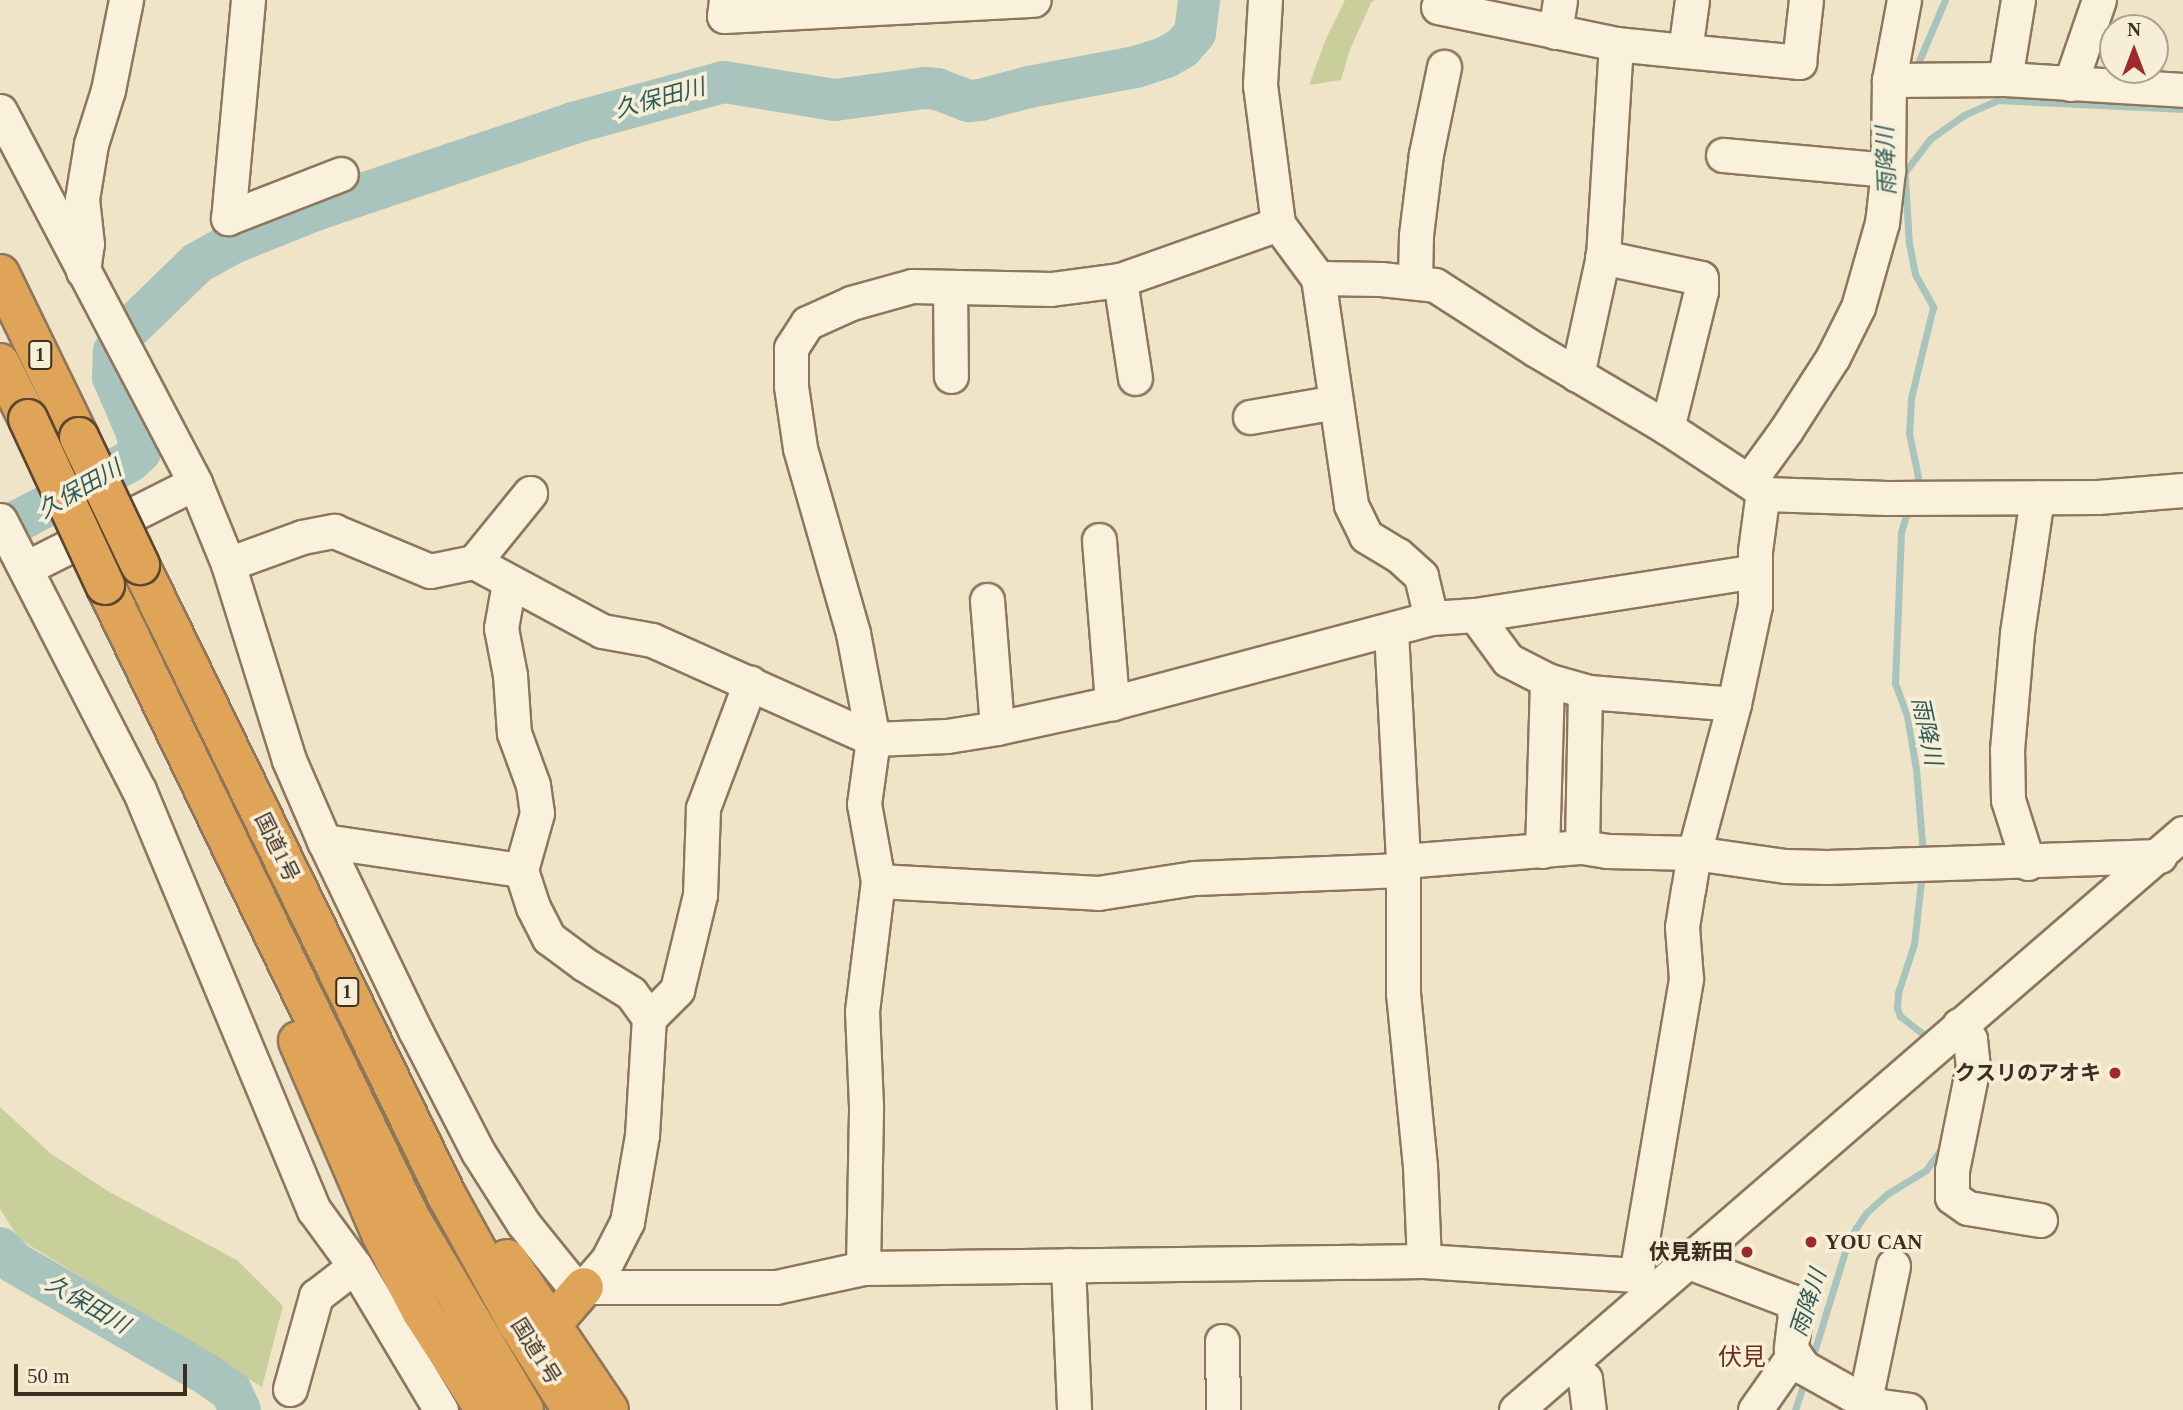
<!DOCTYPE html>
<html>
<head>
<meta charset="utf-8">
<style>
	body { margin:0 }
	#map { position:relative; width:2183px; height:1410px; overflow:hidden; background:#f0e4c8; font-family:"Times New Roman","Noto Sans JP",serif }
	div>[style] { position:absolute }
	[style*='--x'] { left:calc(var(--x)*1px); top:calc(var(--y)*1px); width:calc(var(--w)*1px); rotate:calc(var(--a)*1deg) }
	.green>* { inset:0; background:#c9cf9b }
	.stream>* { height:7px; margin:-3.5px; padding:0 3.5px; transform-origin:3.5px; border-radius:3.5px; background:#a9c4bc }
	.river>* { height:42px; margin:-21px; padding:0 21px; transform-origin:21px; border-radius:21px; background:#a9c4bc }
	.roads { filter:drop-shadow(2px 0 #8d765c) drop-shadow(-2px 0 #8d765c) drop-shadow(0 2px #8d765c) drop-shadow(0 -2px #8d765c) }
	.minor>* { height:33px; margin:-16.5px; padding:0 16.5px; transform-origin:16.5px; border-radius:16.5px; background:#faf1dc }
	.highway>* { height:38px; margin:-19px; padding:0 19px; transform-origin:19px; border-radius:19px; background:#e0a458 }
	.bridges { filter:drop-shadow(2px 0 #5b4430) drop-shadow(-2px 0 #5b4430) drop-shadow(0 2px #5b4430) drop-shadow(0 -2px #5b4430) }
	.highway-bridge>* { height:38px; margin:-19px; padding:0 19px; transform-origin:19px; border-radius:19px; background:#e0a458 }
	.dots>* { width:19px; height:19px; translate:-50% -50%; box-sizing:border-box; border:4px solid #f7eed8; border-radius:50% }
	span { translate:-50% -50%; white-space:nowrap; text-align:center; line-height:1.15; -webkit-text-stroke:7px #f7eed8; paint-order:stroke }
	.shield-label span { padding:2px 5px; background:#f7eed8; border:2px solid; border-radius:5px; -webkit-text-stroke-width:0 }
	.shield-label { font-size:19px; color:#3d2e20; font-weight:700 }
	.street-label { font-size:21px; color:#3d2e20 }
	.poi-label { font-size:21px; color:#3d2e20; font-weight:700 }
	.right { translate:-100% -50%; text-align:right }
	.left { translate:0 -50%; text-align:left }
	.water-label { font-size:23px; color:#2f5d5a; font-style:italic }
	.quarter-label { font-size:24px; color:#6b2e1e }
	.north { position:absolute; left:2099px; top:14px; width:70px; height:70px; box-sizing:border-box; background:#f7eed8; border:2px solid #ada18e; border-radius:50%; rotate:0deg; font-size:19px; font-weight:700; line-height:28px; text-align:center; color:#3d2e20 }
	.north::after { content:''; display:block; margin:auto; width:24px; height:32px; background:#9e2a2b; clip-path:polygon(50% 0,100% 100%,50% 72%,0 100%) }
	.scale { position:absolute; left:14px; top:1364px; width:173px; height:32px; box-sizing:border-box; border:4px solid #3d2e20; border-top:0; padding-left:9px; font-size:21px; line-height:24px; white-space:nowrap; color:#3d2e20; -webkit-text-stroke:5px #f7eed8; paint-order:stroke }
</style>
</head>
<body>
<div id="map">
	<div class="green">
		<div style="clip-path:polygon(1345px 0,1375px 0,1371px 3px,1349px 52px,1341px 80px,1309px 85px,1326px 39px)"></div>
		<div style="clip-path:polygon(0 1107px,50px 1153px,111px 1193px,237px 1260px,283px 1306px,262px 1387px,19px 1239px,0 1209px)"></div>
	</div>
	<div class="stream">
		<div style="--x:1915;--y:70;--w:76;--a:-66.8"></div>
		<div style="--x:1904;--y:164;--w:79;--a:86.4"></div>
		<div style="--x:1909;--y:243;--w:32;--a:79"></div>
		<div style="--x:1915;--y:274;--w:38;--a:61"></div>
		<div style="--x:1933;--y:307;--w:94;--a:103.6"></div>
		<div style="--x:1911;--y:398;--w:35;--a:93"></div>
		<div style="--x:1909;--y:433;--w:45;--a:78.4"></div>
		<div style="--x:1918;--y:477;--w:12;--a:104"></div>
		<div style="--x:1904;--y:173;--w:43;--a:-52.6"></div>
		<div style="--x:1930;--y:139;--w:42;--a:-35.2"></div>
		<div style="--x:1964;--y:115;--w:36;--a:-24"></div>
		<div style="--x:1997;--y:100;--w:186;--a:2.8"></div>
		<div style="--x:1909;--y:506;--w:28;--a:107"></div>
		<div style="--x:1901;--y:533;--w:150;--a:92.3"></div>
		<div style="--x:1895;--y:683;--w:35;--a:70"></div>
		<div style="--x:1907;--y:716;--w:54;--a:80.4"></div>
		<div style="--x:1916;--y:769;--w:85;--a:85.3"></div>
		<div style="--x:1922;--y:872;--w:72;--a:96.3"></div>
		<div style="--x:1914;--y:944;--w:52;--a:108.1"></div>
		<div style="--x:1898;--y:993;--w:15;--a:94"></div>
		<div style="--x:1897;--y:1008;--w:9;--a:69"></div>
		<div style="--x:1900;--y:1016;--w:37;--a:38"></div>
		<div style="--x:1811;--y:1362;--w:122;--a:-72.9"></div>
		<div style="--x:1847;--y:1245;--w:19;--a:-62"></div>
		<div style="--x:1856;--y:1228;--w:18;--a:-56"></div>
		<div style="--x:1866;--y:1213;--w:28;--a:-42"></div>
		<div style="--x:1887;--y:1194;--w:46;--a:-31.6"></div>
		<div style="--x:1926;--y:1170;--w:27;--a:-54"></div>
		<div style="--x:1795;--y:1410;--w:32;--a:-72"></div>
	</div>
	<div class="river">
		<div style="--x:129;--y:329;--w:95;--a:-44.1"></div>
		<div style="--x:197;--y:263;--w:41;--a:-29.1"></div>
		<div style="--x:233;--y:243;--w:88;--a:-21.9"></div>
		<div style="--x:315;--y:210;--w:272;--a:-18.6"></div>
		<div style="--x:573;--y:123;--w:156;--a:-15.2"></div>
		<div style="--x:724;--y:82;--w:112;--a:9.2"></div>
		<div style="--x:835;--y:100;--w:90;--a:-7.7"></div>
		<div style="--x:924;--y:88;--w:13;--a:4"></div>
		<div style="--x:937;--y:89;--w:34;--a:21"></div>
		<div style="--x:969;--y:101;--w:11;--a:-5"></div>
		<div style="--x:980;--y:100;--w:51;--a:-14.9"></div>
		<div style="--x:1029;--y:87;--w:109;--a:-10.6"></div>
		<div style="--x:1136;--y:67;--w:32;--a:-18"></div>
		<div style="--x:1166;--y:57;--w:18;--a:-29"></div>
		<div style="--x:1182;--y:48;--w:20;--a:-49"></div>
		<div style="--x:1195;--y:33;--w:33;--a:-83"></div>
		<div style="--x:0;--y:536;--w:26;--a:-39"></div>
		<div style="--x:20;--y:520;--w:125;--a:-28.2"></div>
		<div style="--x:130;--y:461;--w:13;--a:-42"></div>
		<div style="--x:140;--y:452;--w:19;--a:-99"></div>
		<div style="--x:137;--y:433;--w:61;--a:-113.2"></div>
		<div style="--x:113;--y:377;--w:26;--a:-88"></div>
		<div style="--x:0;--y:1248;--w:21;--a:45"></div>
		<div style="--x:15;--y:1263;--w:220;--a:30.1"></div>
		<div style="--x:205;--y:1373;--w:32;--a:35"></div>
		<div style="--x:231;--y:1391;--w:21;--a:65"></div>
	</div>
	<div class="roads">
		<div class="minor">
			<div style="--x:248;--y:0;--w:219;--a:95.2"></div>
			<div style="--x:228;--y:218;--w:121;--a:-21.3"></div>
			<div style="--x:726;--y:0;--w:16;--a:97"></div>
			<div style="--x:724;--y:16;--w:310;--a:-3"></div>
			<div style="--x:1265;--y:0;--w:85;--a:93.4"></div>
			<div style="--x:1260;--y:85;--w:140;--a:82.6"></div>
			<div style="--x:1278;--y:224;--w:67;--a:53.5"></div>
			<div style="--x:1318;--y:278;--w:63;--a:0.9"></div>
			<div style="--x:1381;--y:279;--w:54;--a:6.3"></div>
			<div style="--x:1435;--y:285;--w:120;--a:32.8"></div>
			<div style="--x:1536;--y:350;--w:147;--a:30.6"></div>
			<div style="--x:1663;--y:425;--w:120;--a:33.4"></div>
			<div style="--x:1763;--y:491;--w:61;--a:97.6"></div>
			<div style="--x:1755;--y:551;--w:54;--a:90"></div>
			<div style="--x:1755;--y:605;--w:101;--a:102"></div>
			<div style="--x:1734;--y:704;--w:154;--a:105"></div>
			<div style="--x:1694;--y:853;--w:36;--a:99"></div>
			<div style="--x:1688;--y:889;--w:38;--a:99"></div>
			<div style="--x:1682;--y:927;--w:52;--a:85.6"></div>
			<div style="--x:1686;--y:979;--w:300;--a:99.6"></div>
			<div style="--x:1438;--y:7;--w:182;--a:11.7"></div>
			<div style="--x:1616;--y:44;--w:69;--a:5.8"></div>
			<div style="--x:1685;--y:51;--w:51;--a:-82.2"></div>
			<div style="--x:1555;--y:32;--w:32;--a:-81"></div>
			<div style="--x:1685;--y:51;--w:115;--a:5.5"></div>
			<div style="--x:1799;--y:62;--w:62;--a:-83.6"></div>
			<div style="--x:2005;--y:79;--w:80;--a:-80.7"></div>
			<div style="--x:1889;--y:80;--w:116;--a:-0.5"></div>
			<div style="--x:2005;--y:79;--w:178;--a:3.5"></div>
			<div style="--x:2070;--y:84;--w:89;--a:-71"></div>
			<div style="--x:0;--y:111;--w:420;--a:62.3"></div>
			<div style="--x:195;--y:483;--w:87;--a:67.8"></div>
			<div style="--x:228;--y:564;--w:205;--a:72.7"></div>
			<div style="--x:289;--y:760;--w:88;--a:66.6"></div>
			<div style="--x:324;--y:841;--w:210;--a:64.3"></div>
			<div style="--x:415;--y:1030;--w:137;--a:62.7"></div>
			<div style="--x:478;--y:1152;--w:84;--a:57.6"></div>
			<div style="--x:523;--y:1223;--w:73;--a:51.1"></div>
			<div style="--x:569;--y:1280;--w:17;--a:25"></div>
			<div style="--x:584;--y:1287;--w:192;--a:0"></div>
			<div style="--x:776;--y:1287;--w:89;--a:-12.3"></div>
			<div style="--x:863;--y:1268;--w:561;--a:-0.71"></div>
			<div style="--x:1424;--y:1261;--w:212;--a:3.8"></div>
			<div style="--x:1636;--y:1275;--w:23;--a:43"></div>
			<div style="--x:1723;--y:155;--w:166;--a:5.2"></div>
			<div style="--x:1602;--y:257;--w:101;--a:12"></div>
			<div style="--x:1701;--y:278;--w:13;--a:90"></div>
			<div style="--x:1701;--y:291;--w:141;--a:103.9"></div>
			<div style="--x:83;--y:271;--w:27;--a:-82"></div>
			<div style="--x:87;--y:244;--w:45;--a:-96.3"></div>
			<div style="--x:82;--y:199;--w:56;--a:-80.7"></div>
			<div style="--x:91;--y:144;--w:57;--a:-72.5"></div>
			<div style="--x:108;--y:90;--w:92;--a:-78.7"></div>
			<div style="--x:1318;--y:278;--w:229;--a:81.7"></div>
			<div style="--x:1351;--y:505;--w:34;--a:64"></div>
			<div style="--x:1366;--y:536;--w:37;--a:31"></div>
			<div style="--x:1398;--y:555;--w:31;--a:42"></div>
			<div style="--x:1421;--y:576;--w:43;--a:76.6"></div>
			<div style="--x:1120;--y:280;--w:99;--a:81.3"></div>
			<div style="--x:1415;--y:282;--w:47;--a:-88.8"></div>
			<div style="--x:1416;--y:235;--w:82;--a:-83"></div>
			<div style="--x:1426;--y:154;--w:89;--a:-78.3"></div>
			<div style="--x:950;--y:287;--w:89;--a:89.4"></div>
			<div style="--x:1577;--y:375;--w:122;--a:-77.7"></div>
			<div style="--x:1603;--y:256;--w:212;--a:-86.5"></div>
			<div style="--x:1250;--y:417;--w:87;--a:-9.9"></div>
			<div style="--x:1749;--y:481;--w:63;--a:-54"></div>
			<div style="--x:1786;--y:430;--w:87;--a:-57.2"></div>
			<div style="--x:1833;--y:357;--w:56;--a:-63.4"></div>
			<div style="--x:1858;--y:307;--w:87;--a:-74.1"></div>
			<div style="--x:1882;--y:223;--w:53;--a:-83.5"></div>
			<div style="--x:1888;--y:170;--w:90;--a:-89.4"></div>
			<div style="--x:1889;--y:80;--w:81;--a:-79.4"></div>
			<div style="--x:1764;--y:494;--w:123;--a:1.9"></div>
			<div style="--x:1887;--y:498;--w:211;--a:-0.3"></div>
			<div style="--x:2098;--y:497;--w:85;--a:-4.7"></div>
			<div style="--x:0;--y:520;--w:304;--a:62.8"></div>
			<div style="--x:139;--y:790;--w:455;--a:67.4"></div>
			<div style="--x:314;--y:1210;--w:69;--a:53.8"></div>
			<div style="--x:355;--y:1266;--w:168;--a:59.2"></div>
			<div style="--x:1099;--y:540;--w:164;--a:85.4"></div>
			<div style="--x:474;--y:562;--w:145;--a:28.3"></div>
			<div style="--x:602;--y:631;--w:51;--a:10.2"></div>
			<div style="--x:652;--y:640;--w:242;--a:24.1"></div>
			<div style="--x:873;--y:739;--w:74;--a:-2.3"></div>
			<div style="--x:947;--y:736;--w:51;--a:-9.1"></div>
			<div style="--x:997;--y:728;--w:118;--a:-12.3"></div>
			<div style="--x:1112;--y:703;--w:330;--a:-14.9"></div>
			<div style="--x:1431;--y:618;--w:44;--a:-3.9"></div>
			<div style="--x:1475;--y:615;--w:283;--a:-8.9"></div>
			<div style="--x:228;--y:564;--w:79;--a:-20"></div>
			<div style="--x:302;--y:537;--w:33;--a:-11"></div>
			<div style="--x:334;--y:531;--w:104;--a:22.6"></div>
			<div style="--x:430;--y:571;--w:45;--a:-11.6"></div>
			<div style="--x:474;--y:562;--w:89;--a:-50.9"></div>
			<div style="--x:26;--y:568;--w:189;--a:-26.7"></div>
			<div style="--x:509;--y:583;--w:46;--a:100.1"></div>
			<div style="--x:501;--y:628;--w:48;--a:79.2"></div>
			<div style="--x:510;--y:675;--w:58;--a:86.1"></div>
			<div style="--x:514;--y:733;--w:55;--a:69.9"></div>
			<div style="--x:533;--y:785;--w:28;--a:82"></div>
			<div style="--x:537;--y:813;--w:59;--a:105.7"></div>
			<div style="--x:521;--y:870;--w:39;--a:72"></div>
			<div style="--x:533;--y:907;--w:35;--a:63"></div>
			<div style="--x:549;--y:938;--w:44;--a:36.6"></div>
			<div style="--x:584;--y:964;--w:55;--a:31.7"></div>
			<div style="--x:631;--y:993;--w:31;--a:54"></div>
			<div style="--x:987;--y:600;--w:128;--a:85.5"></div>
			<div style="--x:1475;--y:615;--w:56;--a:53.7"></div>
			<div style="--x:1508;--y:660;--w:44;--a:27.1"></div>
			<div style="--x:1547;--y:680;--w:44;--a:15.9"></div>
			<div style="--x:1589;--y:692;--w:145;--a:4.7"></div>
			<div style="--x:1391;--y:631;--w:230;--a:87"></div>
			<div style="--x:1403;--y:861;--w:132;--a:90"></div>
			<div style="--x:1403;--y:993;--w:174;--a:84.4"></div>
			<div style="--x:1420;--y:1166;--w:95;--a:87.6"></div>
			<div style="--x:324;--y:841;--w:199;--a:8.4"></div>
			<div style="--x:1582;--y:847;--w:156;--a:-88.9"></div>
			<div style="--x:1542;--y:851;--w:171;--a:-88.3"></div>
			<div style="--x:1403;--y:861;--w:180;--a:-4.5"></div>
			<div style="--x:1582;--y:847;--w:25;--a:9"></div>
			<div style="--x:1607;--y:851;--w:87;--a:1.3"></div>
			<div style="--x:1694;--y:853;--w:92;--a:8.1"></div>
			<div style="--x:1785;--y:866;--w:42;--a:1.4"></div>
			<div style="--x:1827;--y:867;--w:333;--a:-1.9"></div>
			<div style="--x:2028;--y:863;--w:66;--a:-107.6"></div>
			<div style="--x:2008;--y:800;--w:50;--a:-91.1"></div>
			<div style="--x:2007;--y:750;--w:117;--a:-85.1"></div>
			<div style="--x:2017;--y:633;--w:137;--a:-81.6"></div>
			<div style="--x:878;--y:881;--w:220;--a:3.1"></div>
			<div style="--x:1098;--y:893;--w:97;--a:-8.9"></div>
			<div style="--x:1194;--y:878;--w:209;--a:-2.2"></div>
			<div style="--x:1959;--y:1025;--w:18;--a:52"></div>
			<div style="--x:1970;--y:1039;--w:27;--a:84"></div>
			<div style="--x:1973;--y:1066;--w:106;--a:101.4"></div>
			<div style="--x:1952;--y:1170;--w:27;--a:90"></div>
			<div style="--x:1952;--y:1197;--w:19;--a:35"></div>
			<div style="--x:1968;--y:1208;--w:73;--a:9.5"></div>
			<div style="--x:1689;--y:1262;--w:109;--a:20.9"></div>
			<div style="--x:1791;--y:1301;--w:14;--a:73"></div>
			<div style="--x:1795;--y:1314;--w:35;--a:97"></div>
			<div style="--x:1791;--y:1349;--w:22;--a:56"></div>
			<div style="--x:1803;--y:1367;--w:55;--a:29.4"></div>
			<div style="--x:1851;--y:1394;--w:32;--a:22"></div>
			<div style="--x:1881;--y:1406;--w:28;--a:8"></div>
			<div style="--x:1068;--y:1265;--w:145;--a:87.6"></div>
			<div style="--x:863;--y:1268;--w:162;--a:-88.9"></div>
			<div style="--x:866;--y:1106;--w:95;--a:-92.4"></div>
			<div style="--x:862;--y:1011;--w:131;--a:-83"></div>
			<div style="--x:878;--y:881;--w:78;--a:-100.3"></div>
			<div style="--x:864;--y:804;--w:66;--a:-82.1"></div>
			<div style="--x:873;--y:739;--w:108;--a:-100.7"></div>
			<div style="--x:853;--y:633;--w:192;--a:-106"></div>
			<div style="--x:800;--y:448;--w:63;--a:-98.3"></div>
			<div style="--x:791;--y:386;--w:38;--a:-90"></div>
			<div style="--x:791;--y:348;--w:30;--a:-57"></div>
			<div style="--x:807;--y:323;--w:48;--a:-24.4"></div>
			<div style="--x:851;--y:303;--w:63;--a:-15.6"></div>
			<div style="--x:912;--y:286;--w:139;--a:1.2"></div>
			<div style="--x:1051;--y:289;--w:70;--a:-7.4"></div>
			<div style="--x:1120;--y:280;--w:168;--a:-19.5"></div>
			<div style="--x:584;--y:1287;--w:35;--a:-49"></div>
			<div style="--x:607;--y:1261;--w:44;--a:-62.9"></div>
			<div style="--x:627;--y:1222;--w:88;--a:-80.2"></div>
			<div style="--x:642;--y:1135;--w:117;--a:-86.6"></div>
			<div style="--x:649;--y:1018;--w:40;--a:-45"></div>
			<div style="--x:677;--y:990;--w:98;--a:-76.4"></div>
			<div style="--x:700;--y:895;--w:87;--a:-88"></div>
			<div style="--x:703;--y:808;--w:134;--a:-69.4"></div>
			<div style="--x:1222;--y:1341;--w:69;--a:89.2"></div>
			<div style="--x:1569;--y:1364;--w:22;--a:43"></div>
			<div style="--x:1585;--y:1379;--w:31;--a:83"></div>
			<div style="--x:290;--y:1389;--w:97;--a:-74.4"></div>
			<div style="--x:316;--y:1296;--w:49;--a:-37.6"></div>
			<div style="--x:1865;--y:1400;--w:137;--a:-78.2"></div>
			<div style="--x:1516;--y:1410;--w:882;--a:-40.86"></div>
			<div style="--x:1755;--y:1410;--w:66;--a:-54.9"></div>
		</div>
		<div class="highway">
			<div style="--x:0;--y:274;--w:181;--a:64.1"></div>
			<div style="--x:0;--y:363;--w:63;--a:63.4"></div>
			<div style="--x:140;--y:565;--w:702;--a:64.06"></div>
			<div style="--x:447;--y:1196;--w:143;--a:61.1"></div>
			<div style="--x:516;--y:1321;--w:105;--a:57.8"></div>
			<div style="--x:105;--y:585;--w:702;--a:64.24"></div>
			<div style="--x:410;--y:1217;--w:224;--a:59.4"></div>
			<div style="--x:298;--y:1041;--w:212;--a:66.7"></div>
			<div style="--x:382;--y:1236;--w:85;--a:62.5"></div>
			<div style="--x:421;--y:1311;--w:118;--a:57.1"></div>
			<div style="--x:507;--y:1259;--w:182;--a:56"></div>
			<div style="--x:551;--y:1325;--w:50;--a:-49"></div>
		</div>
	</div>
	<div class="bridges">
		<div class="highway-bridge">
			<div style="--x:28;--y:419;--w:183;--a:65.1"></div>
			<div style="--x:79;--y:437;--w:142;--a:64.5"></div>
		</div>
	</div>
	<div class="dots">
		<div style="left:2115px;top:1073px;background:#9e2a2b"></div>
		<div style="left:1811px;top:1242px;background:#9e2a2b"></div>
		<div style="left:1747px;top:1252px;background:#9e2a2b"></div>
	</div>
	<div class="shield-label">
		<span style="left:40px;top:355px">1</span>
		<span style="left:347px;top:992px">1</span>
	</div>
	<div class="street-label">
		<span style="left:277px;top:847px;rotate:64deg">国道1号</span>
		<span style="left:536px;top:1351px;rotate:58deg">国道1号</span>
	</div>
	<div class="poi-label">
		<span class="right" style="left:2101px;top:1073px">クスリのアオキ</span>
		<span class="left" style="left:1825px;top:1242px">YOU CAN</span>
		<span class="right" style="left:1733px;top:1252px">伏見新田</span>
	</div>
	<div class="water-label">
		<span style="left:660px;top:99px;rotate:-15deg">久保田川</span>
		<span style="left:1887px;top:161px;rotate:-92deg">雨降川</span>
		<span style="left:80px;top:490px;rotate:-30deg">久保田川</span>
		<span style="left:1926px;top:731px;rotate:78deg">雨降川</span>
		<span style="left:1809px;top:1303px;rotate:-72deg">雨降川</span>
		<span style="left:87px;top:1305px;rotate:30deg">久保田川</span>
	</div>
	<div class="quarter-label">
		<span style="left:1742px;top:1358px">伏見</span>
	</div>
	<div class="north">N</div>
	<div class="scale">50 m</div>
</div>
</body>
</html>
